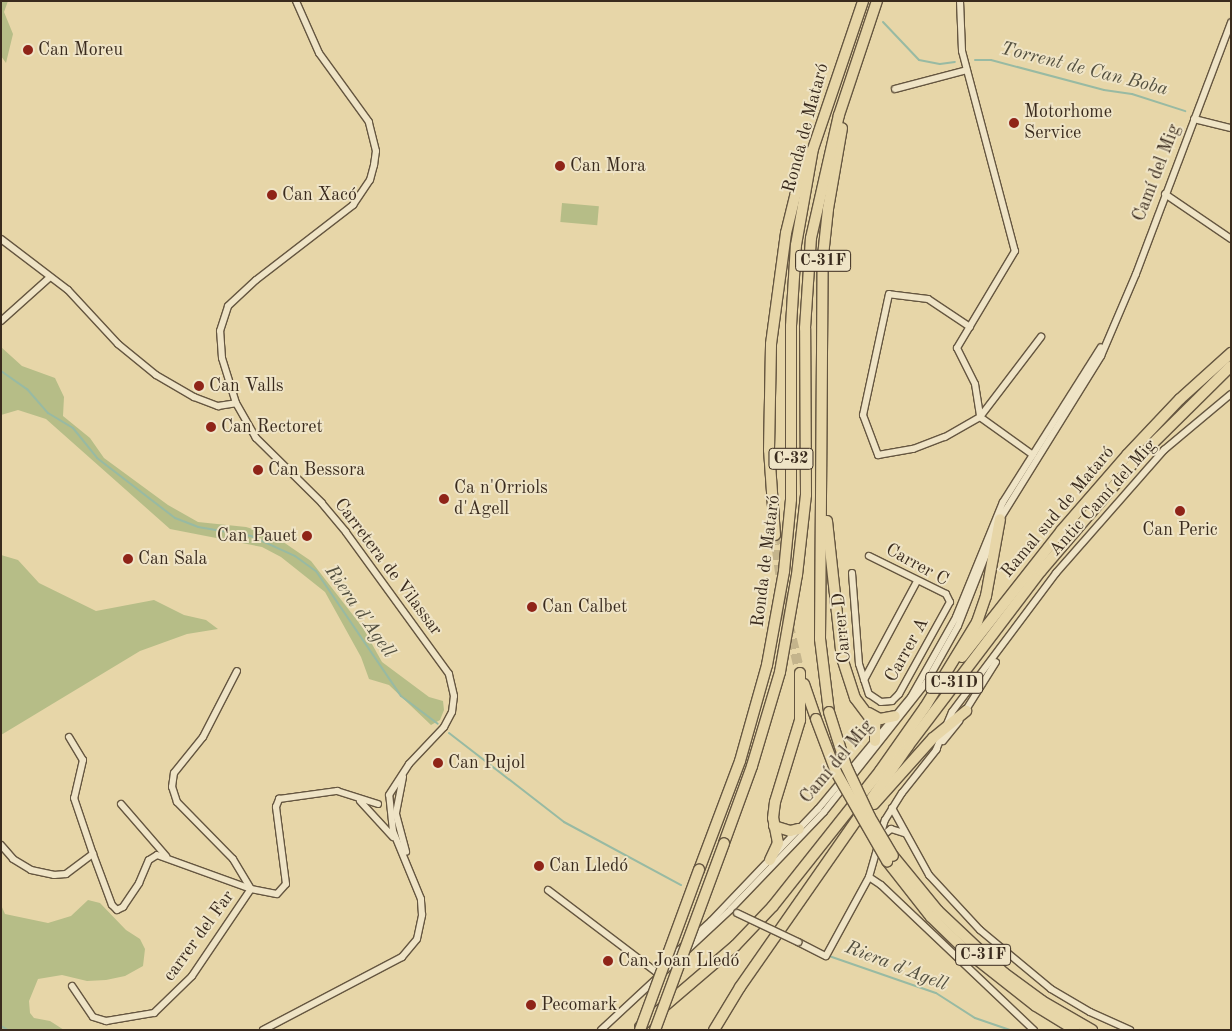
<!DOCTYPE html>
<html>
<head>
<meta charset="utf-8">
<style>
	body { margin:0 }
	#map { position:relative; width:1232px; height:1031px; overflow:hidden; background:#e7d6a8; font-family:"Old Standard TT",serif }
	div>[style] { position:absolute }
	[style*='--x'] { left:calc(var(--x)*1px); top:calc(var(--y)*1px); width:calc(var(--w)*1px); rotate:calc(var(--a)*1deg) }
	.green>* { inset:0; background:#b6bd87; transform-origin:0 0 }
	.stream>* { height:2px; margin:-1px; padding:0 1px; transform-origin:1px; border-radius:1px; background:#98baa3 }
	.highway-tunnel>* { height:10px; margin-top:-5px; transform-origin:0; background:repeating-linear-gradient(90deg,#c4b48c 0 10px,transparent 0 15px) }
	.roads { filter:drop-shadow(1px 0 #655640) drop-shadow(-1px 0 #655640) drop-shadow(0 1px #655640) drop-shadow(0 -1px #655640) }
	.minor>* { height:6px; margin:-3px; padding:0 3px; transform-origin:3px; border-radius:3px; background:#efe4c6 }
	.highway>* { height:10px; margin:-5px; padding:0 5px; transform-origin:5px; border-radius:5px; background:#e7d6a8 }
	.bridges { filter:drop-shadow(1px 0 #655640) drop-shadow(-1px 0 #655640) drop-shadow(0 1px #655640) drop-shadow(0 -1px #655640) }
	.minor-bridge>* { height:6px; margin:-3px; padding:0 3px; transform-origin:3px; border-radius:3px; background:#efe4c6 }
	.highway-bridge>* { height:10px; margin:-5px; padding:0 5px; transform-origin:5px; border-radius:5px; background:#e7d6a8 }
	.dots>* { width:14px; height:14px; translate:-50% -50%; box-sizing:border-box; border:2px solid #efe4c6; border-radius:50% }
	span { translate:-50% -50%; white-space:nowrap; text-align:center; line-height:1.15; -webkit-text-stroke:4px #efe4c6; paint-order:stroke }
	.shield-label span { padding:1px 4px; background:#efe4c6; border:1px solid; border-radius:4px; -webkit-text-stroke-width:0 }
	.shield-label { font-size:16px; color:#3a2b1e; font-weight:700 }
	.poi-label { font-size:18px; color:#3a2b1e }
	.left { translate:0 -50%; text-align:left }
	.right { translate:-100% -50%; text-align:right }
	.street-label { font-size:18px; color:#3a2b1e }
	.water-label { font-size:19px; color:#524f3f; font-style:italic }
	.frame { position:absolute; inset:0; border:2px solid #3a2b1e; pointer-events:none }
</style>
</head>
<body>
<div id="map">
	<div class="green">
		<div style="clip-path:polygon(1px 1px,8px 1px,4px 12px,13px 34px,6px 63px,1px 56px)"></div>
		<div style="left:562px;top:203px;width:37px;height:19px;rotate:5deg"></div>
		<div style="clip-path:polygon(1px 347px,22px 366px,55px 378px,64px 397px,63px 416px,90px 438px,104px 458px,168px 505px,198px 522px,246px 527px,273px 535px,311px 561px,363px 628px,382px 662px,429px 697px,443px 701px,444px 710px,440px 720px,431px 725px,389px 685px,369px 679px,361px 657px,325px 592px,281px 557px,262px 547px,170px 529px,46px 419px,18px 410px,1px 415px)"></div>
		<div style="clip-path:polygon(1px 555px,18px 560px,39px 583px,96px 611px,154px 600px,184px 615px,206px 620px,218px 629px,187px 634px,140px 651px,1px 735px)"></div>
		<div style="clip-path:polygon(88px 900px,100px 903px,126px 930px,140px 939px,145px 949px,143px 966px,125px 976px,106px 980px,87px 981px,62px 975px,38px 979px,29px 1001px,30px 1013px,34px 1018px,50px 1021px,64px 1030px,1px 1030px,1px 905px,5px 914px,48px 923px,71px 916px)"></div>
	</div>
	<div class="stream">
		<div style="--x:883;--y:22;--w:52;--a:46.5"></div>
		<div style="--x:919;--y:60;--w:21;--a:11"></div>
		<div style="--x:940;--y:64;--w:15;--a:-8"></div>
		<div style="--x:975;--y:60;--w:16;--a:0"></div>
		<div style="--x:991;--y:60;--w:117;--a:14.9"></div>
		<div style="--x:1104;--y:90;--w:28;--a:8"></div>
		<div style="--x:1132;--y:94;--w:56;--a:17.8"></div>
		<div style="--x:1;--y:371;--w:32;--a:35"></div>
		<div style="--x:27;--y:389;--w:32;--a:49"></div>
		<div style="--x:48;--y:413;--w:29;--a:31"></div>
		<div style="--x:73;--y:428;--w:38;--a:51"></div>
		<div style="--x:97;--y:458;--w:98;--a:37.6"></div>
		<div style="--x:175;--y:518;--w:25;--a:21"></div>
		<div style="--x:198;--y:527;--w:54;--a:9.6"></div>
		<div style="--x:251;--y:536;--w:48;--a:24.4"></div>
		<div style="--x:295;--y:556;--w:26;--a:36"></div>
		<div style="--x:316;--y:571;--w:151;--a:55.8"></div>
		<div style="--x:401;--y:696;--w:46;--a:37.1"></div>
		<div style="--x:449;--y:733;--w:145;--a:37.7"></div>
		<div style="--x:564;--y:822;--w:133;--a:28.3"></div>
		<div style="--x:829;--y:956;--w:113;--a:19.1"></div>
		<div style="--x:936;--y:993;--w:46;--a:32.7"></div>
		<div style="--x:975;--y:1018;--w:37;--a:19"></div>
		<div style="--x:1;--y:1026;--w:8;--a:30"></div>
	</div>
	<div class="highway-tunnel">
		<div style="--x:775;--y:535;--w:76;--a:82.4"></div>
		<div style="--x:785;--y:610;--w:65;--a:76.6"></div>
	</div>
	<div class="roads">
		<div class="minor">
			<div style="--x:960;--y:1;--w:50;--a:87.7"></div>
			<div style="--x:962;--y:51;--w:207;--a:75.2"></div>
			<div style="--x:1015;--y:251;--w:113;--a:120.9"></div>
			<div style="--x:957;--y:348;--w:40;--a:63.4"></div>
			<div style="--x:975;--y:384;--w:33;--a:81"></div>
			<div style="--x:980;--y:417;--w:65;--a:35.6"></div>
			<div style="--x:895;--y:89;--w:74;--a:-14.8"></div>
			<div style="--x:1194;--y:119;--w:38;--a:14"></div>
			<div style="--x:1165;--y:194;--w:80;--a:34.3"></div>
			<div style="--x:1;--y:239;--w:84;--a:37.3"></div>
			<div style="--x:68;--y:290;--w:74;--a:47.2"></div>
			<div style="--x:118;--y:344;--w:49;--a:39.2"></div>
			<div style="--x:156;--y:375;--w:44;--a:30.1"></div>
			<div style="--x:194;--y:397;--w:26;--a:21"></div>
			<div style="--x:218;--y:406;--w:18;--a:-9"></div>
			<div style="--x:1;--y:321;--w:66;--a:-41.9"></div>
			<div style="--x:970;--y:327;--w:50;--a:-146.3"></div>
			<div style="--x:928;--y:299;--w:39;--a:-173"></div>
			<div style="--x:889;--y:294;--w:124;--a:102.1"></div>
			<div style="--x:863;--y:415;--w:43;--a:69.4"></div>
			<div style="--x:878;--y:455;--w:36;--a:-10"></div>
			<div style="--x:913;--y:449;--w:34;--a:-21"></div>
			<div style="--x:945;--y:437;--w:40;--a:-29.7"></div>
			<div style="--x:980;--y:417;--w:101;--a:-52.7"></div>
			<div style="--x:852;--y:573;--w:91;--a:85.6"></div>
			<div style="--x:859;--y:664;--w:32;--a:72"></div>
			<div style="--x:869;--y:694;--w:14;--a:34"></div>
			<div style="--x:881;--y:702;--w:11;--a:-5"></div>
			<div style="--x:892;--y:701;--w:10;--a:-45"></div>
			<div style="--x:899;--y:694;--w:105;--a:-61"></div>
			<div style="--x:950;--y:602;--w:9;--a:-117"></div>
			<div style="--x:946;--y:594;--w:86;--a:-153.7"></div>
			<div style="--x:864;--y:680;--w:112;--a:-61.8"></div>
			<div style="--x:964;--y:713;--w:60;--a:-57.9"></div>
			<div style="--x:69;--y:737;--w:27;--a:59"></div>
			<div style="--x:83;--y:760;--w:39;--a:103"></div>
			<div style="--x:74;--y:798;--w:59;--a:71.3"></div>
			<div style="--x:943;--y:741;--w:26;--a:-51"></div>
			<div style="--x:936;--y:750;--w:41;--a:-67.2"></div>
			<div style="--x:952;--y:712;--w:174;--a:-53.2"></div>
			<div style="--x:1056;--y:573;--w:164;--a:-48.7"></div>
			<div style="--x:1164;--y:450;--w:87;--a:-39.9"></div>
			<div style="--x:403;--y:777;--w:38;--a:101"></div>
			<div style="--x:396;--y:814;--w:39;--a:75"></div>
			<div style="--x:360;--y:801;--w:49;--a:47.5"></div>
			<div style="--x:121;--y:804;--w:69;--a:49.1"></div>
			<div style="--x:892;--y:808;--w:77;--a:61.1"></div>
			<div style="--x:929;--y:875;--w:75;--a:47.2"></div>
			<div style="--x:980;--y:930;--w:92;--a:39.7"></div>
			<div style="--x:1051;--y:989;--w:45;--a:30.5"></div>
			<div style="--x:1090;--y:1012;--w:44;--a:24.2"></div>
			<div style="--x:880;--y:836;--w:17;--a:-73"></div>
			<div style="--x:885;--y:820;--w:32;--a:-58"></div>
			<div style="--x:902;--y:793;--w:56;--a:-51.5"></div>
			<div style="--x:881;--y:837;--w:13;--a:-39"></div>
			<div style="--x:891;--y:829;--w:14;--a:17"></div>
			<div style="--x:1;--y:845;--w:18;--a:49"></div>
			<div style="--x:13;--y:859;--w:21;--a:31"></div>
			<div style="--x:31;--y:870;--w:24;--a:12"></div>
			<div style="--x:54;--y:875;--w:12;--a:-5"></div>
			<div style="--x:66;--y:874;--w:34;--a:-37"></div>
			<div style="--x:93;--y:854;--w:54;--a:69.6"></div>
			<div style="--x:112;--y:905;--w:7;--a:45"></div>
			<div style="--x:117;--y:910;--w:7;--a:-27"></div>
			<div style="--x:123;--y:907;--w:29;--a:-56"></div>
			<div style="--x:139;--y:883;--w:25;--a:-67"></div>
			<div style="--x:149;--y:860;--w:9;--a:-32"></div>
			<div style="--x:157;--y:855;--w:100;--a:19.9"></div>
			<div style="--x:251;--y:889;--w:26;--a:11"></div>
			<div style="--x:277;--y:894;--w:13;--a:-48"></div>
			<div style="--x:286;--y:884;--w:78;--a:-97.4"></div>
			<div style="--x:276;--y:807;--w:9;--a:-69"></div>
			<div style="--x:279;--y:799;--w:59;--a:-7.9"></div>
			<div style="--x:337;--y:791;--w:43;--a:17.6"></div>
			<div style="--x:869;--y:877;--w:14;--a:34"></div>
			<div style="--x:881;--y:885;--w:211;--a:43.5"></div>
			<div style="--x:548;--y:890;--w:136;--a:37.2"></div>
			<div style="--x:798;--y:942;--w:31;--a:27"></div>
			<div style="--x:826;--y:956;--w:90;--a:-61.4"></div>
			<div style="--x:869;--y:877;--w:33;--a:-74"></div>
			<div style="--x:666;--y:962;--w:61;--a:-42.3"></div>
			<div style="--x:711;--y:921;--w:155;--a:-46.3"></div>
			<div style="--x:818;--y:809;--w:146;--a:-50.3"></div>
			<div style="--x:911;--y:697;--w:92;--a:-60.6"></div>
			<div style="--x:956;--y:617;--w:124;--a:-67.8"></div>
			<div style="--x:1003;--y:502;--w:183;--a:-57.7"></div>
			<div style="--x:72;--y:986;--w:37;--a:56"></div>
			<div style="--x:93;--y:1017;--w:14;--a:17"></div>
			<div style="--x:106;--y:1021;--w:49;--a:-9.5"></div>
			<div style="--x:154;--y:1013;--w:53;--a:-44.2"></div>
			<div style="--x:192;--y:976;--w:105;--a:-55.9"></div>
			<div style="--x:251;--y:889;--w:35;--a:-121"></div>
			<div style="--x:233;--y:859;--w:80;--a:-134.5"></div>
			<div style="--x:177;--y:802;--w:16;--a:-108"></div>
			<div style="--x:172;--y:787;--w:14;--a:-82"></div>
			<div style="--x:174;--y:773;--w:46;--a:-51.1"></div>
			<div style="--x:203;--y:737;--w:74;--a:-62.7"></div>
			<div style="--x:263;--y:1030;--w:157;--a:-27.7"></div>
			<div style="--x:402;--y:957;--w:23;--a:-50"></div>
			<div style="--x:417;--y:939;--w:25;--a:-78"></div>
			<div style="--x:422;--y:915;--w:16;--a:-94"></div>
			<div style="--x:421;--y:899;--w:74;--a:-112.4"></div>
			<div style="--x:393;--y:831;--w:36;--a:-96"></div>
			<div style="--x:389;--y:795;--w:37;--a:-57"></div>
			<div style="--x:409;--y:764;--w:51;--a:-46.6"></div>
			<div style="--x:444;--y:727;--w:17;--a:-62"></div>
			<div style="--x:452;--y:712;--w:16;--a:-83"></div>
			<div style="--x:454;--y:696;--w:23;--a:-103"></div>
			<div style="--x:449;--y:674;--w:175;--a:-126"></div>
			<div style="--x:346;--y:532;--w:38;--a:-130"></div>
			<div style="--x:322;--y:503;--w:93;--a:-135.4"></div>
			<div style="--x:256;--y:438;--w:40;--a:-119.7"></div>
			<div style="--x:236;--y:403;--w:47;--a:-107.3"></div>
			<div style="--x:222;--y:358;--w:27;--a:-94"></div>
			<div style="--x:220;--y:331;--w:26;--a:-72"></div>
			<div style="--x:228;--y:306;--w:38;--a:-43"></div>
			<div style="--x:256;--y:280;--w:123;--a:-37.7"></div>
			<div style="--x:353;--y:205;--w:30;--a:-56"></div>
			<div style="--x:370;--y:180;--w:16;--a:-75"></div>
			<div style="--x:374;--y:165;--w:14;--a:-82"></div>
			<div style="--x:376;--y:151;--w:30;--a:-104"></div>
			<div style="--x:369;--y:122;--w:85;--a:-125.9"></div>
			<div style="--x:319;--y:53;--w:57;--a:-113.9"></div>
			<div style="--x:601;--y:1030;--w:178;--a:-42.9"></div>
			<div style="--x:731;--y:909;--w:134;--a:-46.2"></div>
			<div style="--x:824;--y:812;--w:164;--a:-51.7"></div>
			<div style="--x:926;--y:683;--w:65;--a:-60.7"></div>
			<div style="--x:958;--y:626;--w:115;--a:-68.6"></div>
			<div style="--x:1000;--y:519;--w:192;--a:-58.2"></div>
			<div style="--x:1101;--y:356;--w:89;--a:-66.9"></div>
			<div style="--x:1136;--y:274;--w:269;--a:-69.3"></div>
		</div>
		<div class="highway">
			<div style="--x:827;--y:521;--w:138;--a:83.8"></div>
			<div style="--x:842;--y:658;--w:42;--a:72"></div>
			<div style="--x:855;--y:698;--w:34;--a:53"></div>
			<div style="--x:875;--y:725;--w:16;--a:90"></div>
			<div style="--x:775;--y:535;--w:85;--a:-94"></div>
			<div style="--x:769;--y:450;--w:106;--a:-88.9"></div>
			<div style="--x:771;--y:344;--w:112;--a:-82.3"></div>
			<div style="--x:786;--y:233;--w:63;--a:-76.2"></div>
			<div style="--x:801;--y:172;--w:21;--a:-67"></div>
			<div style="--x:962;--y:657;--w:160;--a:-51.8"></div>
			<div style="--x:1061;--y:531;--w:101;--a:-49"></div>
			<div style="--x:1127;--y:455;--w:77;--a:-46.6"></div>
			<div style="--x:1180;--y:399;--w:69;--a:-42"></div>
			<div style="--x:804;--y:684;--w:37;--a:71"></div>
			<div style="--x:829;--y:712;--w:74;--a:-97"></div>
			<div style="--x:820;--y:639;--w:383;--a:-89.6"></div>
			<div style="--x:823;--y:256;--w:47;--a:-83.9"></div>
			<div style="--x:828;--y:209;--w:82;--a:-80.2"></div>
			<div style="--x:869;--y:713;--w:13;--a:29"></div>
			<div style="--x:880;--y:719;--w:15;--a:-11"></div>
			<div style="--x:874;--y:804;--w:89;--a:-48.2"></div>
			<div style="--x:933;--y:738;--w:43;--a:-39.3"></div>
			<div style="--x:774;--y:826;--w:17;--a:17"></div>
			<div style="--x:790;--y:831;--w:9;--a:-13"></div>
			<div style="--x:724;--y:843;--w:82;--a:-70"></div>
			<div style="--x:752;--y:766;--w:98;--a:-73.4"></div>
			<div style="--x:780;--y:672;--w:98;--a:-80.1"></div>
			<div style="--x:797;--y:575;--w:81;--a:-83.6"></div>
			<div style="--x:806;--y:495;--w:167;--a:-90.3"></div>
			<div style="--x:805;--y:328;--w:90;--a:-86.2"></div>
			<div style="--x:811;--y:238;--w:126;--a:-77.2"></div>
			<div style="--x:839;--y:115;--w:120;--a:-71.6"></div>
			<div style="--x:893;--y:856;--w:71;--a:50.7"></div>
			<div style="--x:938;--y:911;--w:91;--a:43.2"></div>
			<div style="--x:1004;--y:973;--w:47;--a:36.4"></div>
			<div style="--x:1042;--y:1001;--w:58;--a:30.1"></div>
			<div style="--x:770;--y:860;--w:19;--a:-65"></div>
			<div style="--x:778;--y:843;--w:25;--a:-101"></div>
			<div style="--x:773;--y:818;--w:16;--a:-83"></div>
			<div style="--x:775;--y:802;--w:86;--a:-73"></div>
			<div style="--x:800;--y:720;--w:47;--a:-90"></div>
			<div style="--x:887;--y:861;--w:71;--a:51.8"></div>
			<div style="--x:931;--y:917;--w:47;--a:44.1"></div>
			<div style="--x:965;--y:950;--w:90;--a:38.3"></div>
			<div style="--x:1036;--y:1006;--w:46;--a:31.6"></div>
			<div style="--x:699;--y:870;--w:116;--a:-69.4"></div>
			<div style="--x:740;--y:761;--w:100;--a:-74.3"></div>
			<div style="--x:767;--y:665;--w:96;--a:-79.7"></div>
			<div style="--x:784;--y:571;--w:72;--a:-84.4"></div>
			<div style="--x:791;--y:499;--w:173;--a:-90"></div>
			<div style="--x:791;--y:326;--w:81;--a:-86.5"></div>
			<div style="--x:796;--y:245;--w:97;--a:-80"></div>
			<div style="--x:813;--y:149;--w:156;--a:-71.3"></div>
			<div style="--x:640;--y:1027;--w:125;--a:-40.5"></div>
			<div style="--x:735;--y:946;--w:55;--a:-46.5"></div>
			<div style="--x:773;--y:906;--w:172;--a:-51.6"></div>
			<div style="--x:880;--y:771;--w:78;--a:-54.9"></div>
			<div style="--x:925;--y:707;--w:100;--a:-58.5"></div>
			<div style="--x:977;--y:622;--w:28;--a:-71"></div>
			<div style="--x:986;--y:596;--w:78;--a:-79.7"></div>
			<div style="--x:714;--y:1030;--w:50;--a:-58.8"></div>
			<div style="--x:740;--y:987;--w:294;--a:-55.1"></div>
			<div style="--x:908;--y:746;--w:220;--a:-52.8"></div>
			<div style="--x:1041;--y:571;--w:145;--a:-49.5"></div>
			<div style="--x:1135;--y:461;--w:135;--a:-44.7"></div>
		</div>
	</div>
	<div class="bridges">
		<div class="minor-bridge">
			<div style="--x:737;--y:913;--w:68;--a:25.4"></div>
		</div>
		<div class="highway-bridge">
			<div style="--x:829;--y:712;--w:57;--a:72.5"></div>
			<div style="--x:846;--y:766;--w:56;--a:64.8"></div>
			<div style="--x:870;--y:817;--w:45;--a:59.5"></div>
			<div style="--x:816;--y:719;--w:57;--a:69.3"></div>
			<div style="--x:836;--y:772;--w:103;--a:60.2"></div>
			<div style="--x:640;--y:1030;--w:171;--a:-69.8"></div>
			<div style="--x:655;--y:1030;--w:199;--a:-69.7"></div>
		</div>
	</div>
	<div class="dots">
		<div style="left:28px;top:50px;background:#8f2418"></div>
		<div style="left:1014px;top:123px;background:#8f2418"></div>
		<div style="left:560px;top:166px;background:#8f2418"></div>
		<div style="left:272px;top:195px;background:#8f2418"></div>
		<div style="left:199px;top:386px;background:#8f2418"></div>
		<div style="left:211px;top:427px;background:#8f2418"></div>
		<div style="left:258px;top:470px;background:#8f2418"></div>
		<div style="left:444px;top:499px;background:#8f2418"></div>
		<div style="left:1180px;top:511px;background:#8f2418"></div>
		<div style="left:307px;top:536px;background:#8f2418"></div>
		<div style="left:128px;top:559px;background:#8f2418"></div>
		<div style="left:532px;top:607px;background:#8f2418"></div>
		<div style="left:438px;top:763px;background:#8f2418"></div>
		<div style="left:539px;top:866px;background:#8f2418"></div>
		<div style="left:608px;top:961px;background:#8f2418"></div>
		<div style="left:531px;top:1005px;background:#8f2418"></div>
	</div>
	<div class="shield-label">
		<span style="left:823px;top:261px">C-31F</span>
		<span style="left:791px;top:459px">C-32</span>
		<span style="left:954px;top:683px">C-31D</span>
		<span style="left:983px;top:955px">C-31F</span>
	</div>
	<div class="poi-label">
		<span class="left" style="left:38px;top:50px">Can Moreu</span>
		<span class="left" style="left:1024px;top:123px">Motorhome<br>Service</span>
		<span class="left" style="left:570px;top:166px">Can Mora</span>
		<span class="left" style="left:282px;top:195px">Can Xacó</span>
		<span class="left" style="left:209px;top:386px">Can Valls</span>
		<span class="left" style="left:221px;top:427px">Can Rectoret</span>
		<span class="left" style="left:268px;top:470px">Can Bessora</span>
		<span class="left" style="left:454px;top:499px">Ca n'Orriols<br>d'Agell</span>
		<span style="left:1180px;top:530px">Can Peric</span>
		<span class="right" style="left:297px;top:536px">Can Pauet</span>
		<span class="left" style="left:138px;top:559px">Can Sala</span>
		<span class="left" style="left:542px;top:607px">Can Calbet</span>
		<span class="left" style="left:448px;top:763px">Can Pujol</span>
		<span class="left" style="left:549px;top:866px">Can Lledó</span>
		<span class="left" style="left:618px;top:961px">Can Joan Lledó</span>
		<span class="left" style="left:541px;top:1005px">Pecomark</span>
	</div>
	<div class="street-label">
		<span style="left:806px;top:128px;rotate:-75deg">Ronda de Mataró</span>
		<span style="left:1157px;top:173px;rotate:-69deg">Camí del Mig</span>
		<span style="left:1103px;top:498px;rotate:-48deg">Antic Camí del Mig</span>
		<span style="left:1058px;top:512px;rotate:-50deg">Ramal sud de Mataró</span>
		<span style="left:766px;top:561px;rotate:-83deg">Ronda de Mataró</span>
		<span style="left:917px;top:565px;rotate:29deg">Carrer C</span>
		<span style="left:388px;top:567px;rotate:53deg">Carretera de Vilassar</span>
		<span style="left:842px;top:628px;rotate:-95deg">Carrer D</span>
		<span style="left:907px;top:650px;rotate:-61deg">Carrer A</span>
		<span style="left:837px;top:762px;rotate:-50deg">Camí del Mig</span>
		<span style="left:199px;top:936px;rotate:-54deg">carrer del Far</span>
	</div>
	<div class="water-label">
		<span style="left:1084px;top:70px;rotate:14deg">Torrent de Can Boba</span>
		<span style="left:359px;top:612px;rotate:55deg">Riera d'Agell</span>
		<span style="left:896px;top:967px;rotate:21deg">Riera d'Agell</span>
	</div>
	<div class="frame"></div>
</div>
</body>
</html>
